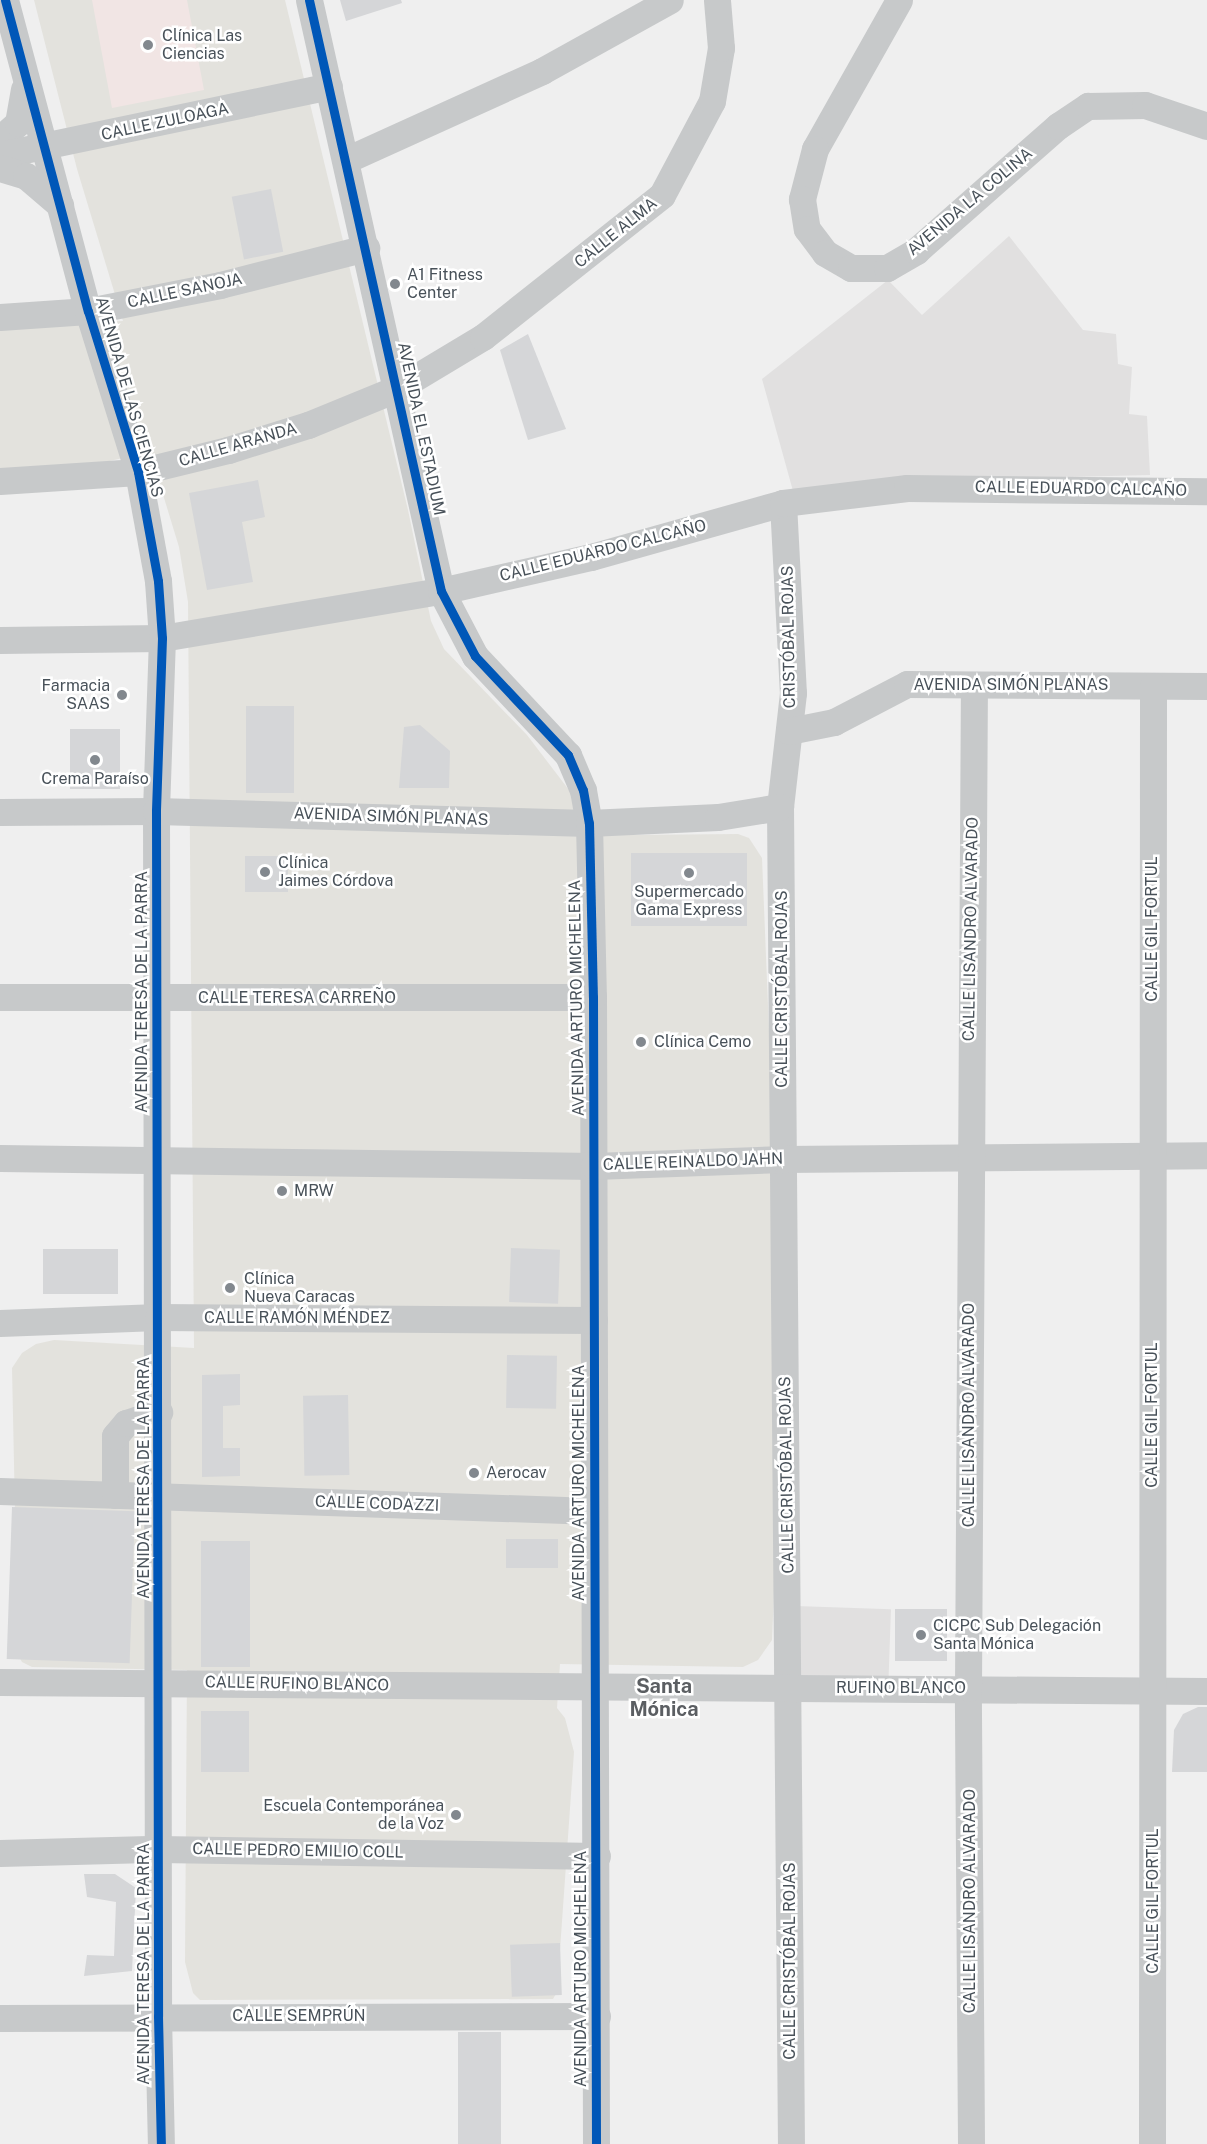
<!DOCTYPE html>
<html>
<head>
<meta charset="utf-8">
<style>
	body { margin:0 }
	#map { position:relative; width:1207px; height:2144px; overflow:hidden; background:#efefef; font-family:"Public Sans",sans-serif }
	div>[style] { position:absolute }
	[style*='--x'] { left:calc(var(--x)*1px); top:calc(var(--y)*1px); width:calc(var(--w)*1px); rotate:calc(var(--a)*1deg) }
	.commercial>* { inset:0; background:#e3e2dd }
	.education>* { inset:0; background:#e1e0e0; transform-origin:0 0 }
	.medical>* { inset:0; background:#f1e5e4 }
	.building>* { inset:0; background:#d5d6d8; transform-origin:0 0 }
	.minor>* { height:27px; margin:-13.5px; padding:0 13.5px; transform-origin:13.5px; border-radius:13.5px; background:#c7c9ca }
	.cycleway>* { height:9px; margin:-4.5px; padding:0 4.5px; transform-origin:4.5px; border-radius:4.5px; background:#0057b8 }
	.dots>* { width:16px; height:16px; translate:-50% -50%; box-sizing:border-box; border:3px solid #fff; border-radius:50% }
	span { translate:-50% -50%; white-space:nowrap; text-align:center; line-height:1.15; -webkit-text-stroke:5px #fff; paint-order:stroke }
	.poi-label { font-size:16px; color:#485159 }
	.left { translate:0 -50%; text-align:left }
	.right { translate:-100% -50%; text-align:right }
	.street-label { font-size:16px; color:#485159 }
	.quarter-label { font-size:20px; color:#5b5e62; font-weight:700 }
</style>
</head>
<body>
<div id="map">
	<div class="commercial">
		<div style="clip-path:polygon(34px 0,285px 0,408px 510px,431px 621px,444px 649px,527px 735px,569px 790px,631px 835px,738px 834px,749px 838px,762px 858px,783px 1374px,772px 1640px,758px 1660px,743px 1667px,560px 1664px,557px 1708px,565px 1718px,574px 1752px,557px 1992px,553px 1999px,200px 2000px,193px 1993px,185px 1962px,187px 1670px,32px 1667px,22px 1662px,18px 1655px,12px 1368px,22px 1353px,36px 1344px,54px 1340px,194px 1348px,188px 602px,179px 547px,150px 452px,78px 468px,0 471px,0 328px,123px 321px,77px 169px)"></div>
	</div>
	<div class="education">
		<div style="clip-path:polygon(1009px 236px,1083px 330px,1116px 334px,1118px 364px,1132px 367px,1129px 414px,1147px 416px,1150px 475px,908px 481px,793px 491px,762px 379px,888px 280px,922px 315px)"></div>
		<div style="left:796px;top:1606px;width:95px;height:74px;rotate:2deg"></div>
	</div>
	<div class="medical">
		<div style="clip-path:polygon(92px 0,187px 0,204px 90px,112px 108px)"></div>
	</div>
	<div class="building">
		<div style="clip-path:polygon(340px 0,401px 0,402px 3px,346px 21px)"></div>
		<div style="left:271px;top:189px;width:64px;height:40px;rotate:79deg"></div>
		<div style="clip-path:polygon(528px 334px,566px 429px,528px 440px,500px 350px)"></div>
		<div style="clip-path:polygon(258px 480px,265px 517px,242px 522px,253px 582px,207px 590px,189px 493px)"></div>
		<div style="left:246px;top:706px;width:48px;height:87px"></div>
		<div style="clip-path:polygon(420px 725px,450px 751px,449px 788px,399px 788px,404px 727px)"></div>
		<div style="left:120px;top:729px;width:60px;height:50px;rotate:90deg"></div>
		<div style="left:631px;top:853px;width:116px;height:73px"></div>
		<div style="left:245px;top:856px;width:43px;height:36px"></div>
		<div style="left:511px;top:1248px;width:49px;height:54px;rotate:2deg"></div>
		<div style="left:43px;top:1249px;width:75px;height:45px"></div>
		<div style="left:507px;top:1355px;width:50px;height:53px;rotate:1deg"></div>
		<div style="clip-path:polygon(240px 1374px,240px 1405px,223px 1406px,223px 1448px,240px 1448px,240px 1476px,202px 1477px,202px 1375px)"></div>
		<div style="left:348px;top:1395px;width:80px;height:45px;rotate:89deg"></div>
		<div style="left:12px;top:1507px;width:123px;height:152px;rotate:2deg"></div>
		<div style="left:558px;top:1539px;width:29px;height:52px;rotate:90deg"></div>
		<div style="left:250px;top:1541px;width:126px;height:49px;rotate:90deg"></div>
		<div style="left:947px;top:1609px;width:52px;height:52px;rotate:90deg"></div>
		<div style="clip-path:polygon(1198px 1707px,1207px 1707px,1207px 1772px,1172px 1772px,1174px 1730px,1183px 1714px)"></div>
		<div style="left:201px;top:1711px;width:48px;height:61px"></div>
		<div style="clip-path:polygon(84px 1874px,115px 1874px,136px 1888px,132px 1971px,84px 1976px,87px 1955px,114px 1956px,116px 1902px,87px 1897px)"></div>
		<div style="left:560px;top:1943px;width:52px;height:50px;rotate:88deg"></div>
		<div style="left:458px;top:2032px;width:43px;height:112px"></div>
	</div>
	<div class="minor">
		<div style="--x:5;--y:0;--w:322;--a:75.1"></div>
		<div style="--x:88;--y:311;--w:169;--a:72.7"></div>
		<div style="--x:138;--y:472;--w:111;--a:79.6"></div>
		<div style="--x:158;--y:581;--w:57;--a:86"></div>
		<div style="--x:162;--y:638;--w:173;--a:92"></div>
		<div style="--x:156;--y:811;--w:1205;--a:89.9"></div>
		<div style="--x:158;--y:2016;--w:128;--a:88.7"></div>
		<div style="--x:309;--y:0;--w:606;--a:77.41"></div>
		<div style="--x:441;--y:591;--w:73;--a:62.4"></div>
		<div style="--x:475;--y:656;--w:136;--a:46.8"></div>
		<div style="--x:568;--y:755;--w:38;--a:67"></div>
		<div style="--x:583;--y:790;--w:34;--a:80"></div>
		<div style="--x:589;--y:823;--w:174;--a:88.7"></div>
		<div style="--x:593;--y:997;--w:1147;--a:89.85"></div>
		<div style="--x:899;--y:0;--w:171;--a:119.4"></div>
		<div style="--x:815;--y:149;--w:52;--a:104.6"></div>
		<div style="--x:802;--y:199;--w:30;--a:81"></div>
		<div style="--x:807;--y:229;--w:30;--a:53"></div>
		<div style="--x:825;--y:253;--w:30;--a:30"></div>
		<div style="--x:851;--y:268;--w:36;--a:0"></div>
		<div style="--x:887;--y:268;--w:34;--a:-30"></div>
		<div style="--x:916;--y:251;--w:189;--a:-41.4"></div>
		<div style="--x:1058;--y:126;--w:36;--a:-34"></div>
		<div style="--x:1088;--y:106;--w:57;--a:-1"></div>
		<div style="--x:1145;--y:105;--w:65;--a:18.7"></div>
		<div style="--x:0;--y:139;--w:24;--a:-42"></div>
		<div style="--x:18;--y:123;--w:34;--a:-80"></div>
		<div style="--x:0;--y:155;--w:336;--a:-11.8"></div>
		<div style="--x:346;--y:160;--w:215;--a:-24.4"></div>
		<div style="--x:542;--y:71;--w:146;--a:-29"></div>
		<div style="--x:0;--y:168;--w:27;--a:17"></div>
		<div style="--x:26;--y:176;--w:45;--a:40.5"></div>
		<div style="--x:0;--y:317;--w:88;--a:-3.9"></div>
		<div style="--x:88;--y:311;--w:135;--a:-11.1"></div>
		<div style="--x:220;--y:285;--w:151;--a:-14.2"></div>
		<div style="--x:0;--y:481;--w:138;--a:-3.7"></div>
		<div style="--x:138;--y:472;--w:93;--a:-13.7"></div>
		<div style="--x:228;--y:450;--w:84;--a:-17.4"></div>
		<div style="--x:308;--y:425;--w:97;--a:-22.3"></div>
		<div style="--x:398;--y:388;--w:99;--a:-31"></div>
		<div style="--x:483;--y:337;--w:228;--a:-38.4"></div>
		<div style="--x:662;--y:195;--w:106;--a:-62"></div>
		<div style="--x:712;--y:101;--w:54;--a:-80.4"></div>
		<div style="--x:721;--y:48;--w:48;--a:-94.8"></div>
		<div style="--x:783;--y:503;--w:190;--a:87"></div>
		<div style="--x:793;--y:693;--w:115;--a:96.5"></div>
		<div style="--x:780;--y:807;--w:1337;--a:89.53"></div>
		<div style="--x:0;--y:640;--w:162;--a:-0.7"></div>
		<div style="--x:162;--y:638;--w:283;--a:-9.6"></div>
		<div style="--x:441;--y:591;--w:154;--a:-12.8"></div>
		<div style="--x:591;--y:557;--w:199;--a:-15.7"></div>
		<div style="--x:783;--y:503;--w:125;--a:-6.9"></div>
		<div style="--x:907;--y:488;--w:300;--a:0.6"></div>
		<div style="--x:789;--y:731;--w:46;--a:-11.3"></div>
		<div style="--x:834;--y:722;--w:82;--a:-27.5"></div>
		<div style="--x:907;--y:684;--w:300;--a:0.4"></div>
		<div style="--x:0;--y:812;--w:156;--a:-0.4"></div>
		<div style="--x:156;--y:811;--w:433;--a:1.6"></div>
		<div style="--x:589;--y:823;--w:129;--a:-2.7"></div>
		<div style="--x:718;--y:817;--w:63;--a:-9.2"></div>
		<div style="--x:0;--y:997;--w:593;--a:0"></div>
		<div style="--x:0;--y:1158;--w:594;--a:0.77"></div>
		<div style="--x:594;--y:1166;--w:189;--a:-2.1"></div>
		<div style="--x:783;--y:1159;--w:424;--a:-0.5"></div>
		<div style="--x:0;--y:1323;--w:158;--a:-2.2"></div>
		<div style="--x:158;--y:1317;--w:436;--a:0.4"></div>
		<div style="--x:0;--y:1491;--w:594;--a:1.93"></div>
		<div style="--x:115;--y:1495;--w:59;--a:-90"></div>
		<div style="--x:115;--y:1436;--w:17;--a:-50"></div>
		<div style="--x:126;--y:1423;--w:35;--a:-18"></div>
		<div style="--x:0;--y:1682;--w:1207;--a:0.43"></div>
		<div style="--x:0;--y:1853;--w:158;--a:-1.5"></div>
		<div style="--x:158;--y:1849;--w:439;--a:0.9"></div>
		<div style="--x:0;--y:2018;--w:597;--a:-0.19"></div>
		<div style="--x:971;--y:2144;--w:456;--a:-90.4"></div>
		<div style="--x:968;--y:1688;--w:1003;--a:-89.66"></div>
		<div style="--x:1152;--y:2144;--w:1458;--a:-89.96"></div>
	</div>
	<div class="cycleway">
		<div style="--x:5;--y:0;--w:322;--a:75.1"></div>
		<div style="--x:88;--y:311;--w:169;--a:72.7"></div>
		<div style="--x:138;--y:472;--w:111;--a:79.6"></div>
		<div style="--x:158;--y:581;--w:57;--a:86"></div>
		<div style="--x:162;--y:638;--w:173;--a:92"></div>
		<div style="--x:156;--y:811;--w:1205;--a:89.9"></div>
		<div style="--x:158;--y:2016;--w:128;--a:88.7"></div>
		<div style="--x:309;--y:0;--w:606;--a:77.41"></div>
		<div style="--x:441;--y:591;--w:73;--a:62.4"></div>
		<div style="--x:475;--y:656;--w:136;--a:46.8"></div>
		<div style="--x:568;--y:755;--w:38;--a:67"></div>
		<div style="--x:583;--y:790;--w:34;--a:80"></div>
		<div style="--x:589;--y:823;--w:174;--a:88.7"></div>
		<div style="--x:593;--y:997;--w:1147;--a:89.85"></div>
	</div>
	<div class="dots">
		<div style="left:148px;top:45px;background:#82888e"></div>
		<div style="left:395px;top:284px;background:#82888e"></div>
		<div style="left:122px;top:695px;background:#82888e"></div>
		<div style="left:95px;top:760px;background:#82888e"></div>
		<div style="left:265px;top:872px;background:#82888e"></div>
		<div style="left:689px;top:873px;background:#82888e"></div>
		<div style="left:641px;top:1042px;background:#82888e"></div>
		<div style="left:282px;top:1191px;background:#82888e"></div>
		<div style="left:230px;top:1288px;background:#82888e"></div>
		<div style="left:474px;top:1473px;background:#82888e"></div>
		<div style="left:921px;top:1635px;background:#82888e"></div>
		<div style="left:456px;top:1815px;background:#82888e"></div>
	</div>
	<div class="poi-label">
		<span class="left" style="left:162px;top:45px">Clínica Las<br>Ciencias</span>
		<span class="left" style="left:407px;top:284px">A1 Fitness<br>Center</span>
		<span class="right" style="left:110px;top:695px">Farmacia<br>SAAS</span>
		<span style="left:95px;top:779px">Crema Paraíso</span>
		<span class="left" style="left:278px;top:872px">Clínica<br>Jaimes Córdova</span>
		<span style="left:689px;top:901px">Supermercado<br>Gama Express</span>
		<span class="left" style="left:654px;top:1042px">Clínica Cemo</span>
		<span class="left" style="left:294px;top:1191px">MRW</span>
		<span class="left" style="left:244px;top:1288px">Clínica<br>Nueva Caracas</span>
		<span class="left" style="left:486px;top:1473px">Aerocav</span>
		<span class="left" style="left:933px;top:1635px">CICPC Sub Delegación<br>Santa Mónica</span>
		<span class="right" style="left:444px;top:1815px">Escuela Contemporánea<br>de la Voz</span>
	</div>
	<div class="street-label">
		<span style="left:165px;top:122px;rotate:-12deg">CALLE ZULOAGA</span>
		<span style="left:970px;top:202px;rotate:-40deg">AVENIDA LA COLINA</span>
		<span style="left:616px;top:233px;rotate:-39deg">CALLE ALMA</span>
		<span style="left:185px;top:291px;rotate:-12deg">CALLE SANOJA</span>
		<span style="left:129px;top:397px;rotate:74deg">AVENIDA DE LAS CIENCIAS</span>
		<span style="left:421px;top:429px;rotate:78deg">AVENIDA EL ESTADIUM</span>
		<span style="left:238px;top:445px;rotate:-16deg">CALLE ARANDA</span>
		<span style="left:1081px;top:489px;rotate:1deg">CALLE EDUARDO CALCAÑO</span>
		<span style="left:603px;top:551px;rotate:-14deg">CALLE EDUARDO CALCAÑO</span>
		<span style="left:789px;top:637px;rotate:-91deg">CRISTÓBAL ROJAS</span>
		<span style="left:1011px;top:685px">AVENIDA SIMÓN PLANAS</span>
		<span style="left:391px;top:817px;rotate:2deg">AVENIDA SIMÓN PLANAS</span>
		<span style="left:971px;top:929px;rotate:-89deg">CALLE LISANDRO ALVARADO</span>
		<span style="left:1152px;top:929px;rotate:-90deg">CALLE GIL FORTUL</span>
		<span style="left:782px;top:989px;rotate:-90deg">CALLE CRISTÓBAL ROJAS</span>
		<span style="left:142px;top:992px;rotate:-90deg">AVENIDA TERESA DE LA PARRA</span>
		<span style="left:297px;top:998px">CALLE TERESA CARREÑO</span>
		<span style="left:577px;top:998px;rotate:-91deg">AVENIDA ARTURO MICHELENA</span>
		<span style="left:693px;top:1162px;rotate:-2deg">CALLE REINALDO JAHN</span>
		<span style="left:297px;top:1318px">CALLE RAMÓN MÉNDEZ</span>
		<span style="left:969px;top:1415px;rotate:-90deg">CALLE LISANDRO ALVARADO</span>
		<span style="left:1152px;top:1415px;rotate:-90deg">CALLE GIL FORTUL</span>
		<span style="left:787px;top:1475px;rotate:-91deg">CALLE CRISTÓBAL ROJAS</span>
		<span style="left:144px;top:1478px;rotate:-90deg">AVENIDA TERESA DE LA PARRA</span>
		<span style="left:579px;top:1483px;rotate:-90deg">AVENIDA ARTURO MICHELENA</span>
		<span style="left:377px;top:1504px;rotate:2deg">CALLE CODAZZI</span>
		<span style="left:297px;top:1684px;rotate:1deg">CALLE RUFINO BLANCO</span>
		<span style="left:901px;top:1688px">RUFINO BLANCO</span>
		<span style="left:298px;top:1851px;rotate:1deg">CALLE PEDRO EMILIO COLL</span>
		<span style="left:970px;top:1901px;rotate:-90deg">CALLE LISANDRO ALVARADO</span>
		<span style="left:1153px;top:1901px;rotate:-90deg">CALLE GIL FORTUL</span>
		<span style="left:790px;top:1961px;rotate:-90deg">CALLE CRISTÓBAL ROJAS</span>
		<span style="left:144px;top:1964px;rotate:-90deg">AVENIDA TERESA DE LA PARRA</span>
		<span style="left:581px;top:1969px;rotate:-90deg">AVENIDA ARTURO MICHELENA</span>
		<span style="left:299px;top:2016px">CALLE SEMPRÚN</span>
	</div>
	<div class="quarter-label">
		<span style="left:664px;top:1698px">Santa<br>Mónica</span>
	</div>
</div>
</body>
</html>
